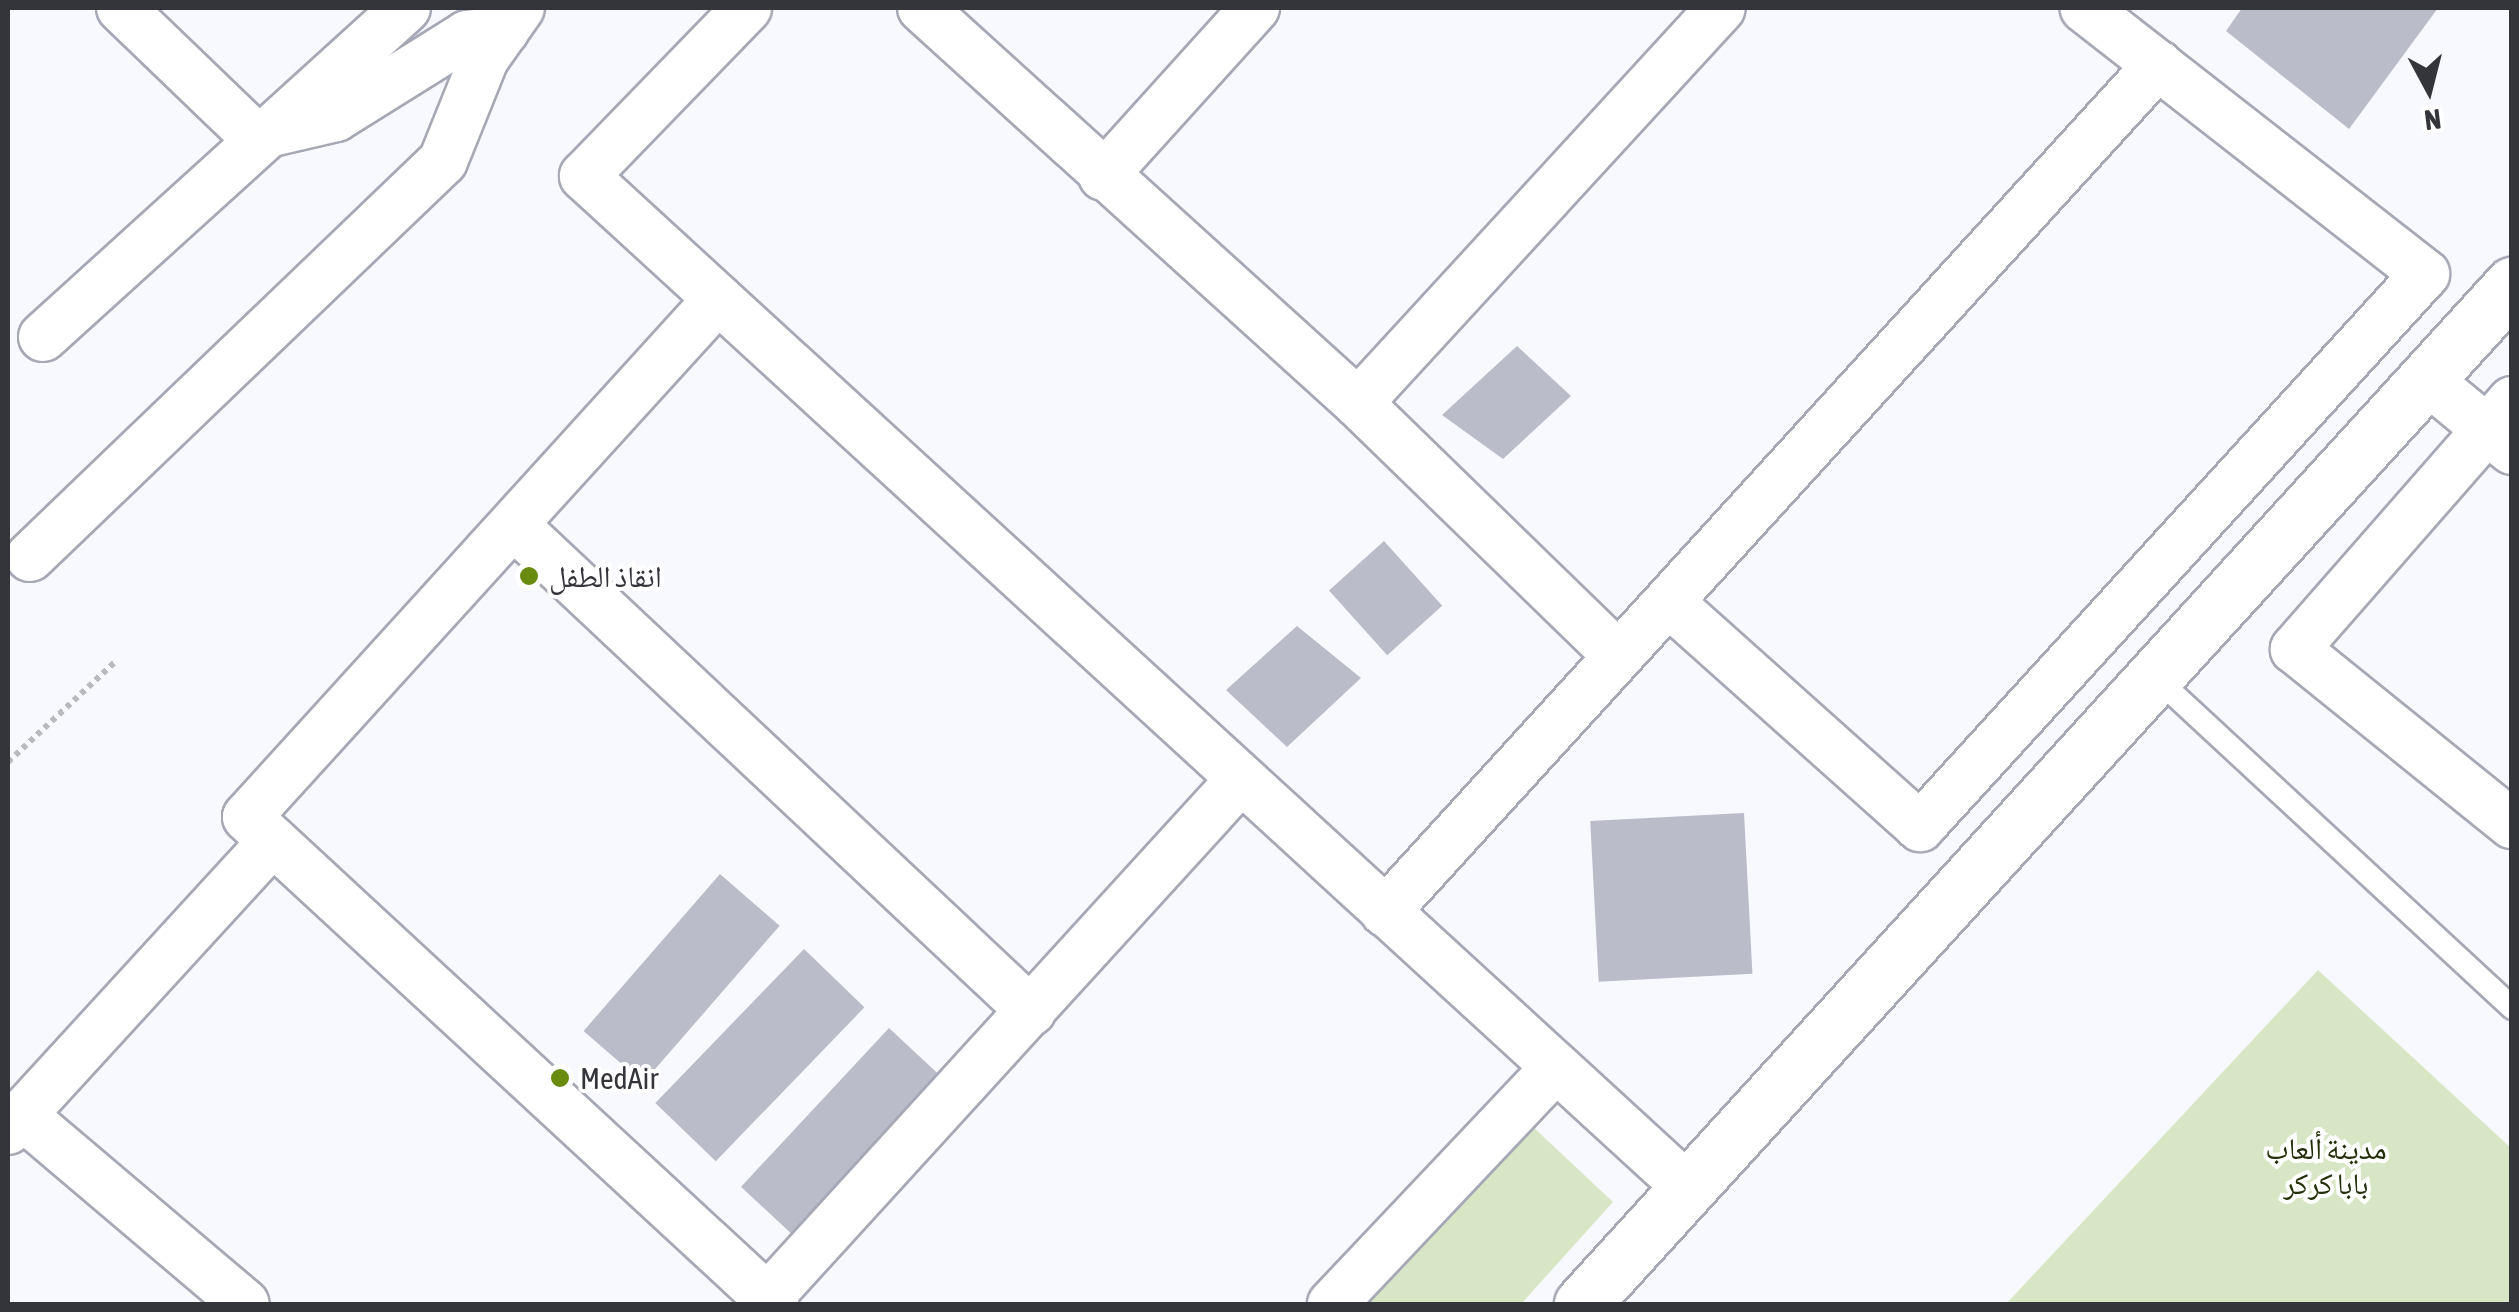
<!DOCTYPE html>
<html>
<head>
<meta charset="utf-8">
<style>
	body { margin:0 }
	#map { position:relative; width:2519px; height:1312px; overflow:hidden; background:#f8f9ff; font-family:"Asap Condensed","Noto Naskh Arabic",sans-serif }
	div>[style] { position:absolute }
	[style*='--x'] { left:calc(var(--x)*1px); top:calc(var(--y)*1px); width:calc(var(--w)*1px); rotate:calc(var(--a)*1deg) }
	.green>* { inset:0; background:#d9e6c5 }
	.building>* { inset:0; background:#babcca; transform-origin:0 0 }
	.path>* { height:6px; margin-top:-3px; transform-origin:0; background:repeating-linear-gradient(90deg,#b9bac0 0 5px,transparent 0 10px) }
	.roads { filter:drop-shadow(2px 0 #a6a8b6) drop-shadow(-2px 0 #a6a8b6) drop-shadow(0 2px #a6a8b6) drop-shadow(0 -2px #a6a8b6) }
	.service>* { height:22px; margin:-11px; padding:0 11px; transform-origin:11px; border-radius:11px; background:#fff }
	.minor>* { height:48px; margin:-24px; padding:0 24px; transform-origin:24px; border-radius:24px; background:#fff }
	.secondary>* { height:55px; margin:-27.5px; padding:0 27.5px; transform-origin:27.5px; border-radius:27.5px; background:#fff }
	.dots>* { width:28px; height:28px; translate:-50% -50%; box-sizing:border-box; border:5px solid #fff; border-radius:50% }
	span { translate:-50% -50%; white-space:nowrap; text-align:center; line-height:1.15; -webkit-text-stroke:8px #fff; paint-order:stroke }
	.poi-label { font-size:30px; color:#34353b }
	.left { translate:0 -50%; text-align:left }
	.park-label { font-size:30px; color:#222f09 }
	.frame { position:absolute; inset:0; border:10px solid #34353b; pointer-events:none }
	.north { position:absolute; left:2379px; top:40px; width:100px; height:100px; -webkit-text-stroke:8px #fff; paint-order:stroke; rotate:173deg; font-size:28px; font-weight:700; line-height:40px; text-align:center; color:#34353b }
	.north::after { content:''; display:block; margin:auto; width:35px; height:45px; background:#34353b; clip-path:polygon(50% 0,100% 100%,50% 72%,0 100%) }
</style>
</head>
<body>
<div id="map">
	<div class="green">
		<div style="clip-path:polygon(2318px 970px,2511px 1148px,2511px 1304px,2006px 1304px)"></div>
		<div style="clip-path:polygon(1532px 1126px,1613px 1202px,1521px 1304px,1365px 1304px)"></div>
	</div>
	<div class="building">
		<div style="clip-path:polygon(2242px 8px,2438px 8px,2349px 129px,2226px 31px)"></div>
		<div style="clip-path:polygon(1517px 346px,1571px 396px,1503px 459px,1442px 415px)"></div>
		<div style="left:1384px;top:541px;width:87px;height:74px;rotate:48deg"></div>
		<div style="clip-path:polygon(1297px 626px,1361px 678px,1287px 747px,1226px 690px)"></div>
		<div style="left:1744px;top:813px;width:161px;height:154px;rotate:87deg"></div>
		<div style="left:720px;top:874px;width:79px;height:208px;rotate:41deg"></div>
		<div style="left:804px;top:949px;width:84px;height:214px;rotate:44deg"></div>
		<div style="left:889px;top:1028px;width:84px;height:217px;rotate:43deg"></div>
	</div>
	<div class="path">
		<div style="--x:8;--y:762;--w:149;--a:-43.1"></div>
	</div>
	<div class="roads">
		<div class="service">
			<div style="--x:2155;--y:677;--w:487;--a:42.8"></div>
		</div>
		<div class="minor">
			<div style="--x:121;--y:8;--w:185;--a:43.9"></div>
			<div style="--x:254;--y:136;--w:84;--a:-13"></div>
			<div style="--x:336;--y:117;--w:155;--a:-32"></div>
			<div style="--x:467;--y:35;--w:38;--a:-7"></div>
			<div style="--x:747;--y:8;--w:234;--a:134.1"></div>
			<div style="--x:584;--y:176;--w:1496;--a:42.51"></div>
			<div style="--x:922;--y:8;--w:588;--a:42.18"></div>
			<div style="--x:1358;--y:403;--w:363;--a:44.2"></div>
			<div style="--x:1103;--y:176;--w:227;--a:-47.9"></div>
			<div style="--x:718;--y:299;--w:700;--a:132.28"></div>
			<div style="--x:247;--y:817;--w:718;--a:42.74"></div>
			<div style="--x:43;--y:337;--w:490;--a:-42.2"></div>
			<div style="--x:2425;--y:378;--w:113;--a:39.6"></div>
			<div style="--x:2512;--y:401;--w:330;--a:131.2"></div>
			<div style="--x:2295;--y:649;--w:279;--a:38.9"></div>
			<div style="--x:1358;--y:403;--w:536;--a:-47.42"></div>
			<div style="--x:516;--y:527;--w:707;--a:43.22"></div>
			<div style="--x:30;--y:557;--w:572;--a:-43.8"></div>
			<div style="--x:443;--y:161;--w:110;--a:-68.1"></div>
			<div style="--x:484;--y:59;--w:62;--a:-54.8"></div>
			<div style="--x:1672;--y:605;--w:333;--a:41.8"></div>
			<div style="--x:1920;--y:827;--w:749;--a:-47.6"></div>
			<div style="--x:2425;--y:274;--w:432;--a:-142"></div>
			<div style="--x:1385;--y:912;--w:1147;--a:-47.62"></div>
			<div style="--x:22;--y:1115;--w:292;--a:40.3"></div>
			<div style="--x:8;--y:1130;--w:392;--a:-47.5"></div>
			<div style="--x:762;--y:1304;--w:711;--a:-47.62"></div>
			<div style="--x:1332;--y:1304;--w:325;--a:-46.6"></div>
		</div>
		<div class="secondary">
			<div style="--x:1582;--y:1304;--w:1380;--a:-47.61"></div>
		</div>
	</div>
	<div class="dots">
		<div style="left:529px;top:576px;background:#688b10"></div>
		<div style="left:560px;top:1078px;background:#688b10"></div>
	</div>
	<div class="poi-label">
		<span class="left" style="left:549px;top:576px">انقاذ الطفل</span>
		<span class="left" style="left:580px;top:1078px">MedAir</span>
	</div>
	<div class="park-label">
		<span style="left:2326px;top:1165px">مدينة ألعاب<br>بابا كركر</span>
	</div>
	<div class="frame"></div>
	<div class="north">N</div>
</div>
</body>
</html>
